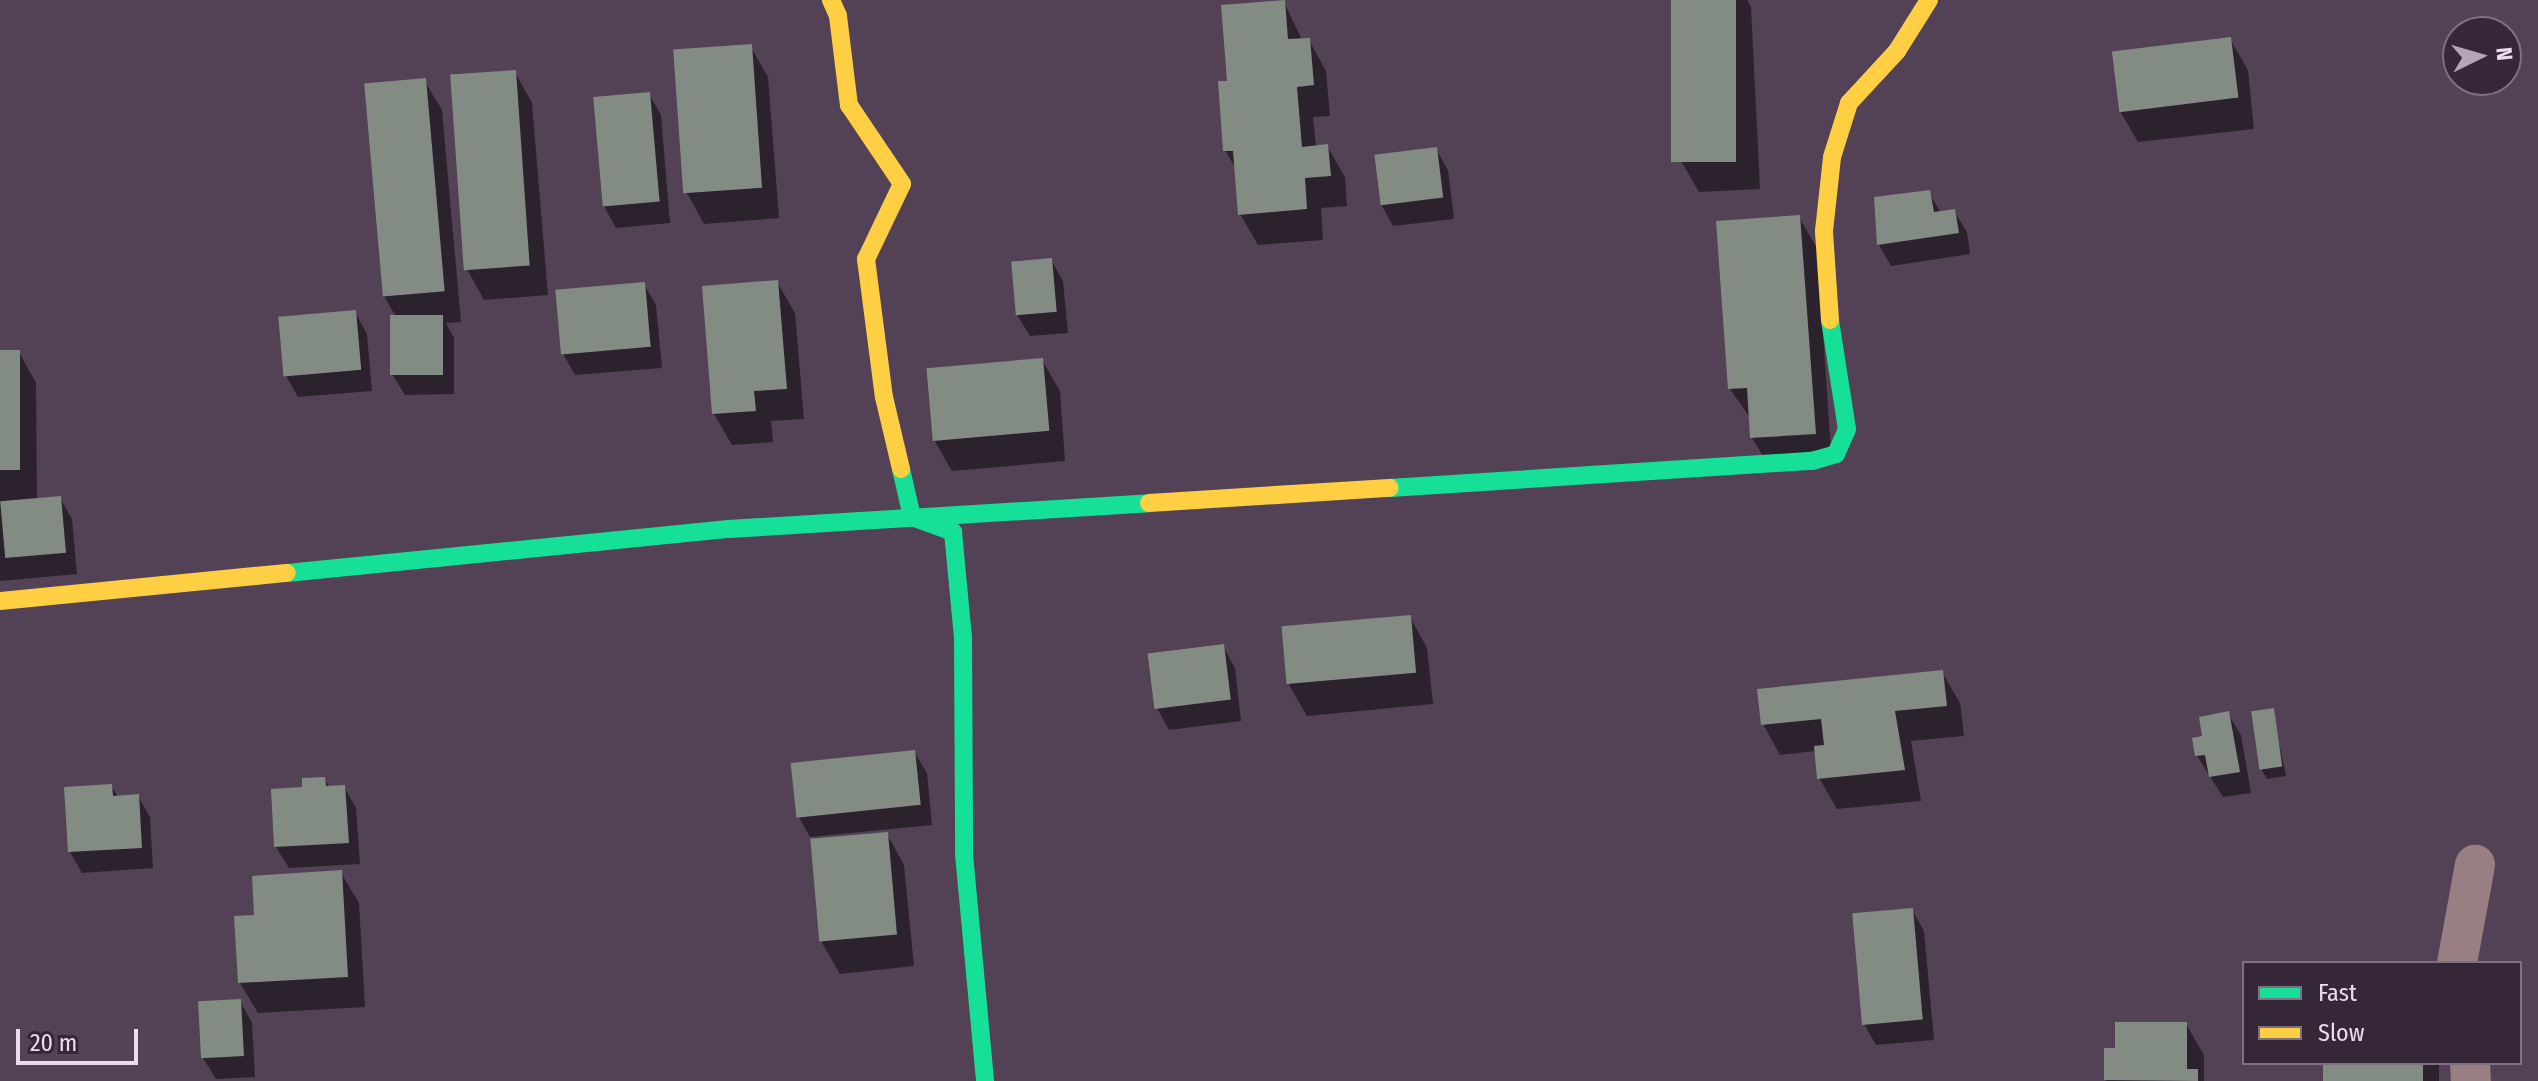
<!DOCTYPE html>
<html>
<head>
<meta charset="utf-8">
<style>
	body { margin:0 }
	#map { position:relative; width:2538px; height:1081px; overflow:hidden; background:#534156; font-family:"Fira Sans Condensed",sans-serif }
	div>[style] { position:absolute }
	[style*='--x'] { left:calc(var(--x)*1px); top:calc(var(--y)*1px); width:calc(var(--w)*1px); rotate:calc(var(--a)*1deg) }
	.shadow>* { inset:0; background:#0007; transform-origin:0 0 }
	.building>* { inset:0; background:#838c83; transform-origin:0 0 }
	.street>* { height:40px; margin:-20px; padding:0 20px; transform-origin:20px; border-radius:20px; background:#997f81 }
	.fast>* { height:18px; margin:-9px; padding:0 9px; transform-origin:9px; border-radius:9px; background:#16e098 }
	.slow>* { height:18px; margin:-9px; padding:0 9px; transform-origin:9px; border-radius:9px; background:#ffcf43 }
	span { translate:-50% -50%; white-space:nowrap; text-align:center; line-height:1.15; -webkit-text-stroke:8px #362738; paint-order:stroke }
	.legend { position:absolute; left:2242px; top:961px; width:280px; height:104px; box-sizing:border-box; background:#362738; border:2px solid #7f6f82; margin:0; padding:10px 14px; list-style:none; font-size:24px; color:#eddaf1 }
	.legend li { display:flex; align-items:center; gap:16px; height:40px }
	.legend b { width:40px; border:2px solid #7f6f82 }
	.north { position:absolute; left:2442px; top:16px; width:80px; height:80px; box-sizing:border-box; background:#362738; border:2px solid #7f6f82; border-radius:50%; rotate:85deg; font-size:22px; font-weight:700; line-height:32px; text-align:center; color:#eddaf1 }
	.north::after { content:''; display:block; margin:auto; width:28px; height:36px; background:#b7a4bb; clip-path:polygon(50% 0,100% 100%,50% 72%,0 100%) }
	.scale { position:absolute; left:16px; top:1029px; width:122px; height:36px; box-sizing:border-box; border:4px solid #eddaf1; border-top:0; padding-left:10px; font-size:24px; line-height:28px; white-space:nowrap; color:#eddaf1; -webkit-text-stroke:6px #362738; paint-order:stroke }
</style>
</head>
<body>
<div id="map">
	<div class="shadow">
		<div style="clip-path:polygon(1673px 0,1747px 0,1751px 7px,1760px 189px,1699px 192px,1681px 161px)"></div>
		<div style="clip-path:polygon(1284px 2px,1302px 40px,1309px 40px,1326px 71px,1330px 116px,1313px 117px,1316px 147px,1327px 146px,1345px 177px,1347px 206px,1321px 208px,1323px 240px,1258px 245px,1240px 214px,1236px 169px,1225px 150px,1230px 82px)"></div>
		<div style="clip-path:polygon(2230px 39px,2248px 70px,2254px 129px,2138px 142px,2120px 111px)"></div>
		<div style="clip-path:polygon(750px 46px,768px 77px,779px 218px,704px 224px,687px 193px)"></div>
		<div style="clip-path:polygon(515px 72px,532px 103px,548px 295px,484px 300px,467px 269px)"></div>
		<div style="clip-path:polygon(424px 80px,442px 110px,461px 322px,446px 323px,454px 338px,454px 394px,405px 395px,392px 374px,396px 317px,384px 296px)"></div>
		<div style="clip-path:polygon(649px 94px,661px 115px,670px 223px,616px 228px,604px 206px)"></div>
		<div style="clip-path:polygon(1436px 149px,1448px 170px,1454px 219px,1393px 226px,1381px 204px)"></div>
		<div style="clip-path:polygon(1929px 193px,1941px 213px,1954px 211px,1967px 232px,1970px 254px,1891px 266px,1879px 245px)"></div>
		<div style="clip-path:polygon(1799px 217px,1817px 248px,1832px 464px,1770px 468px,1752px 438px,1751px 419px,1730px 389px)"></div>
		<div style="clip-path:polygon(1051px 260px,1063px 281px,1068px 333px,1030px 336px,1017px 315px)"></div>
		<div style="clip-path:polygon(777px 282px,795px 313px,804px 419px,771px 421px,773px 442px,732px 445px,714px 414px)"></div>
		<div style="clip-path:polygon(644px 284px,656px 305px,662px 368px,575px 375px,563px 354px)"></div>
		<div style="clip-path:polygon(355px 312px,367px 334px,372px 391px,298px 397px,286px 376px)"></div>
		<div style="clip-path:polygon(0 352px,19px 352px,36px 383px,37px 500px,60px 498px,72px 519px,77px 574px,0 581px)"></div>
		<div style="clip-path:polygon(1042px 360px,1060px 391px,1065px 461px,952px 471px,934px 440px)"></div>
		<div style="clip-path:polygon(1410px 617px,1427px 648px,1433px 704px,1307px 716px,1289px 685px)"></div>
		<div style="clip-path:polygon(1223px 646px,1235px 668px,1241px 721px,1169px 730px,1157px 708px)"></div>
		<div style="clip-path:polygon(1942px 672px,1960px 703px,1964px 736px,1911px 741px,1921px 801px,1837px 809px,1819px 778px,1816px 751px,1780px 755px,1763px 724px)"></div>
		<div style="clip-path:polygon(2272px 710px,2286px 776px,2267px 779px,2261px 769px)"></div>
		<div style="clip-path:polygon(2228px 714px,2241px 735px,2251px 793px,2223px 797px,2197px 756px,2204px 738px)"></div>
		<div style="clip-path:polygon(914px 752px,927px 773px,932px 825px,810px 837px,798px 816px)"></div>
		<div style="clip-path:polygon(324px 779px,329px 787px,344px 787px,356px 808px,360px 864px,289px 868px,276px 847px,304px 789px)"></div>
		<div style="clip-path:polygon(111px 786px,118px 797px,138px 796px,150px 817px,153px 868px,82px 873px,70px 852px)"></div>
		<div style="clip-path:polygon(887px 834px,904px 865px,914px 966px,840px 974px,822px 943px)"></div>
		<div style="clip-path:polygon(341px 873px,359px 903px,365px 1007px,258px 1013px,240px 983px,256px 917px)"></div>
		<div style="clip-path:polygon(1912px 910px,1924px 931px,1934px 1040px,1876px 1045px,1864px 1024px)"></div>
		<div style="clip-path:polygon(240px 1001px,252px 1023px,255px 1077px,216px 1079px,203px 1058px)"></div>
		<div style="clip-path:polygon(2186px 1024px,2204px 1055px,2204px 1081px,2106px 1081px,2117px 1050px)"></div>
		<div style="left:2325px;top:1063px;width:114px;height:18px"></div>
	</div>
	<div class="building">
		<div style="clip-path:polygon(1285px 0,1288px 39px,1310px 38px,1314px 85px,1297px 87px,1302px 147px,1328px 144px,1331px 176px,1305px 178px,1307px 209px,1238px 215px,1233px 151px,1223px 151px,1218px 81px,1227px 81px,1221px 5px)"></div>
		<div style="left:1671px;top:0;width:65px;height:162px"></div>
		<div style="left:2231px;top:37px;width:61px;height:120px;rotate:83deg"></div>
		<div style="left:752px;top:44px;width:144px;height:79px;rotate:86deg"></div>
		<div style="left:516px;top:70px;width:196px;height:66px;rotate:86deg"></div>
		<div style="left:426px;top:78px;width:214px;height:62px;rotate:85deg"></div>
		<div style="left:650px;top:92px;width:110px;height:57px;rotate:85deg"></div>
		<div style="left:1437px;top:147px;width:51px;height:63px;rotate:83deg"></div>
		<div style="clip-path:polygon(1930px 190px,1934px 212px,1955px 209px,1959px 233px,1877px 245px,1874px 197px)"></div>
		<div style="clip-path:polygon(1800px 215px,1816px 434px,1750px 438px,1747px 388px,1728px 389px,1716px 221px)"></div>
		<div style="left:1052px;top:258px;width:54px;height:41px;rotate:85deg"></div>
		<div style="clip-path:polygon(778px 280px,787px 389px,754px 391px,756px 411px,712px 414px,702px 286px)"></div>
		<div style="left:645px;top:282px;width:65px;height:90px;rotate:85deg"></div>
		<div style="left:356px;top:310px;width:60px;height:78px;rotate:85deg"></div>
		<div style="left:390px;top:315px;width:53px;height:60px"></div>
		<div style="left:0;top:350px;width:20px;height:120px"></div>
		<div style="left:1043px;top:358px;width:73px;height:117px;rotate:85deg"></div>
		<div style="left:61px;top:496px;width:57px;height:61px;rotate:85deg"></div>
		<div style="left:1411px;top:615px;width:58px;height:130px;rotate:85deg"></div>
		<div style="left:1224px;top:644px;width:56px;height:77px;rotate:83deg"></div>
		<div style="clip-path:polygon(1943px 670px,1947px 706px,1895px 711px,1905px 770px,1817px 779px,1814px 746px,1824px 745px,1821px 719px,1761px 725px,1757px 689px)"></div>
		<div style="left:2274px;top:708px;width:59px;height:23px;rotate:82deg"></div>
		<div style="clip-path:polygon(2229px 711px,2240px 772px,2209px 777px,2205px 755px,2195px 756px,2192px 738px,2202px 736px,2199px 717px)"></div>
		<div style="left:915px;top:750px;width:55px;height:125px;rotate:84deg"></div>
		<div style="clip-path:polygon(325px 777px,326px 786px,345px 785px,349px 843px,274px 847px,271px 789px,302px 787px,302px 778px)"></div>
		<div style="clip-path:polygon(112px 784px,113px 796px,139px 794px,142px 848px,68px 852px,64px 787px)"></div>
		<div style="left:888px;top:832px;width:103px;height:78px;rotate:85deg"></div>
		<div style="clip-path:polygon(342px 870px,348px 977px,238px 983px,234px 916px,254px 915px,252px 876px)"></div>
		<div style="left:1913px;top:908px;width:112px;height:61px;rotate:85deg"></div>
		<div style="left:241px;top:999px;width:57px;height:43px;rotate:87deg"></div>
		<div style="clip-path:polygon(2115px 1022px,2187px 1022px,2187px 1069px,2198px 1069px,2198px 1081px,2104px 1080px,2104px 1048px,2115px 1048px)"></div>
		<div style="left:2323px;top:1063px;width:100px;height:18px"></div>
	</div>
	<div class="street">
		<div style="--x:2457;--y:963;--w:100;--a:-79.6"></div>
		<div style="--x:2470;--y:1063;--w:18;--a:87"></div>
	</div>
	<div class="fast">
		<div style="--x:901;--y:469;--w:49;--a:77.1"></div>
		<div style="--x:912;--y:517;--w:44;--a:20.1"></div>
		<div style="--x:953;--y:532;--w:105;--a:84.6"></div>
		<div style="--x:963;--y:637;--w:217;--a:89.7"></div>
		<div style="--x:964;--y:854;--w:228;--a:84.7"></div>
		<div style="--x:1390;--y:488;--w:423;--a:-3.7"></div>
		<div style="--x:1812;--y:461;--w:25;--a:-16"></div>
		<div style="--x:1836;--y:454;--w:27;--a:-66"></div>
		<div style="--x:1847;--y:429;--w:110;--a:-98.9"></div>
		<div style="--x:287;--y:573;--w:444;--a:-5.7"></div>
		<div style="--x:729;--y:529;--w:421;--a:-3.5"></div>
	</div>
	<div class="slow">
		<div style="--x:831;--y:0;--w:17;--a:66"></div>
		<div style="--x:838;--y:16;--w:90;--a:83"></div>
		<div style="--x:849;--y:105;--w:95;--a:56.1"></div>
		<div style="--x:902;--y:184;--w:83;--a:115.6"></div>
		<div style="--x:866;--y:259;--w:139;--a:82.6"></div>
		<div style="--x:884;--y:397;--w:74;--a:76.7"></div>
		<div style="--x:1830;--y:320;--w:89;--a:-93.9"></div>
		<div style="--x:1824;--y:231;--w:74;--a:-83.8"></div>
		<div style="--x:1832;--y:157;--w:57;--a:-72.5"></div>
		<div style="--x:1849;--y:103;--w:71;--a:-47.3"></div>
		<div style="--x:1897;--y:51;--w:60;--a:-57.9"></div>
		<div style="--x:1149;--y:503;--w:241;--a:-3.6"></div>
		<div style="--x:0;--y:601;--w:288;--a:-5.6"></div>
	</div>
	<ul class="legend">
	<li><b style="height:10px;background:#16e098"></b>Fast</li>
	<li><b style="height:10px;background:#ffcf43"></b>Slow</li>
	</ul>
	<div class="north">N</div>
	<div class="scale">20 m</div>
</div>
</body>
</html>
